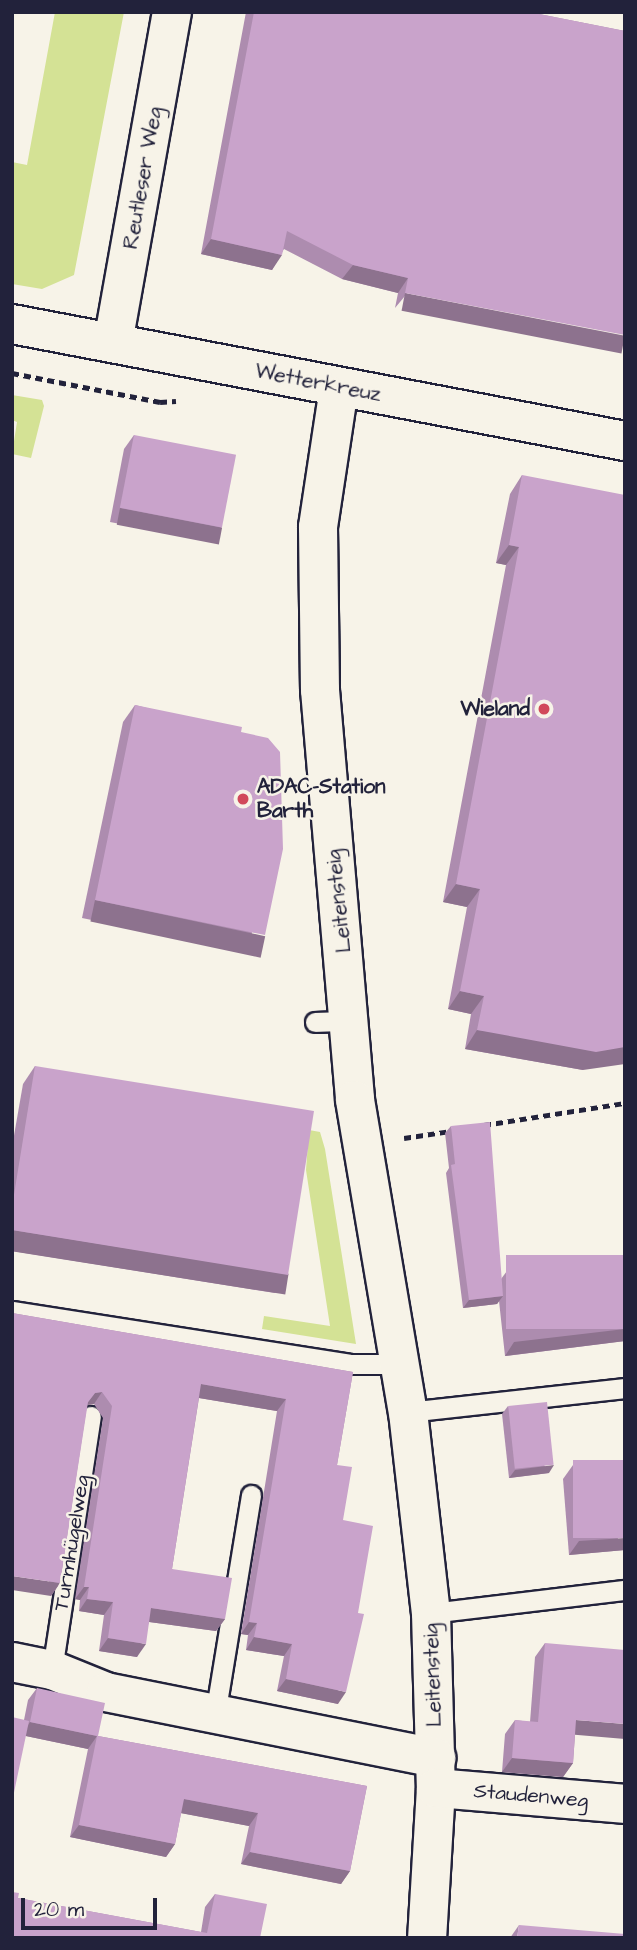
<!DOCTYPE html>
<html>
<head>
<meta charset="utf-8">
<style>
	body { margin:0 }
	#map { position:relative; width:637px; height:1950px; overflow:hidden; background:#f7f3e8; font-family:"Architects Daughter",sans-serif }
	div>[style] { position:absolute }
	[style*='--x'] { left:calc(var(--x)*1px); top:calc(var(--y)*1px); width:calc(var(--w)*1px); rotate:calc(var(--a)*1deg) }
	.green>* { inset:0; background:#d4e295 }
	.path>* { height:4.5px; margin-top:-2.25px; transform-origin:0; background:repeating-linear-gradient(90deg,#22223b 0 7px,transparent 0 12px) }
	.roads { filter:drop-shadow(2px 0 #22223b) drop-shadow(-2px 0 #22223b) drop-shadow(0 2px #22223b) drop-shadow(0 -2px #22223b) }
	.lane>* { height:19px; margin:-9.5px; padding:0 9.5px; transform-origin:9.5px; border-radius:9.5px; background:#f7f3e8 }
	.street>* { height:38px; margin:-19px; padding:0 19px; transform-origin:19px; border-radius:19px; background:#f7f3e8 }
	.secondary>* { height:38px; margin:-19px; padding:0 19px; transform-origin:19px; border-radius:19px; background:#f7f3e8 }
	.wall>* { inset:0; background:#ad8caf }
	.shaded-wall>* { inset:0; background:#8d728e; transform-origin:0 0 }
	.building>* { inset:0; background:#c9a3cb; transform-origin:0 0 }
	.dots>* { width:19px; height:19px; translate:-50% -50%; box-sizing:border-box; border:4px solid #f7f3e8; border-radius:50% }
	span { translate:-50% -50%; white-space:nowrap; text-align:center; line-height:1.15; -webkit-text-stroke:5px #f7f3e8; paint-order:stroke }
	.street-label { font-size:21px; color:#22223b }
	.poi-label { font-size:21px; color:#22223b; font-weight:700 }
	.right { translate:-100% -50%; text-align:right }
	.left { translate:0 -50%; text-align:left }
	.frame { position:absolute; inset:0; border:14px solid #22223b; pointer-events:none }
	.scale { position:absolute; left:21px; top:1898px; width:136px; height:32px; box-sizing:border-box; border:4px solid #22223b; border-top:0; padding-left:9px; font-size:21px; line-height:24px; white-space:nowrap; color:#22223b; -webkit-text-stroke:5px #f7f3e8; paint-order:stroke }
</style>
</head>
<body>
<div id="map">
	<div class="green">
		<div style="clip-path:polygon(55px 12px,124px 12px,74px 275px,42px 289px,12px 284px,12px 162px,27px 165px)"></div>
		<div style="clip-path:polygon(12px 395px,42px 400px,44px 406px,31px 458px,12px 454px,17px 422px,12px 420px)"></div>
		<div style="clip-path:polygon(309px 1130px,320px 1132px,325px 1149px,356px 1344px,262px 1329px,264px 1316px,330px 1326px,306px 1170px)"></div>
	</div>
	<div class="path">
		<div style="--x:12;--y:373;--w:151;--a:11.1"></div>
		<div style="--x:160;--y:402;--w:16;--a:-4"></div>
		<div style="--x:484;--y:1125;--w:143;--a:-8.9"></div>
		<div style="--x:404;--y:1138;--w:48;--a:-8.5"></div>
	</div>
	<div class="roads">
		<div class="lane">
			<div style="--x:315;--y:1022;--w:37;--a:-2"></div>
			<div style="--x:12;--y:1311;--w:341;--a:8.9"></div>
			<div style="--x:349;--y:1364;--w:50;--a:0"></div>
			<div style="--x:408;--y:1412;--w:218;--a:-6.3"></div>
			<div style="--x:431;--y:1613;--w:195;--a:-6.8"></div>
			<div style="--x:52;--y:1670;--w:257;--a:-81.3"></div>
			<div style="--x:215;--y:1715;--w:223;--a:-80.7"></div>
		</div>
		<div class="street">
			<div style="--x:113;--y:343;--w:336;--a:-79.9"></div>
			<div style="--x:339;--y:388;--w:141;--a:98.6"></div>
			<div style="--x:318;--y:527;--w:163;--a:89.3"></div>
			<div style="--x:320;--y:690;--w:411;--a:85.1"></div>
			<div style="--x:355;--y:1100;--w:316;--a:80.4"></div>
			<div style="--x:408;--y:1412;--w:202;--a:83.5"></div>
			<div style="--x:431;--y:1613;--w:175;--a:88.4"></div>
			<div style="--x:436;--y:1788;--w:150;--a:93.4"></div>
			<div style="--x:12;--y:1662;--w:41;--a:11.3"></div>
			<div style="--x:52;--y:1670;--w:58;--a:22.2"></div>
			<div style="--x:106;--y:1692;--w:337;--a:11.3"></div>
			<div style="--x:436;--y:1788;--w:190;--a:4.8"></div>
		</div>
		<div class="secondary">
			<div style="--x:12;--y:324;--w:624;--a:10.81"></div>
		</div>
	</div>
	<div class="wall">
		<div style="clip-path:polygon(246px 12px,529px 12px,625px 31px,395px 308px,398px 293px,342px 279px,284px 249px,272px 270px,201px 254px)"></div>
		<div style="clip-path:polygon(134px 435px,222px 528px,212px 542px,110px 522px,124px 449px)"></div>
		<div style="clip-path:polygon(522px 475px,583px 1070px,465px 1049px,471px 1014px,448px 1009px,467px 907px,443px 902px,506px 565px,496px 563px,510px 494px)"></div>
		<div style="clip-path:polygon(135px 705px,241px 732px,253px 953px,82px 918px,123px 722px)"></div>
		<div style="clip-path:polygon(35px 1066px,288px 1275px,275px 1293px,12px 1251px,12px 1147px,23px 1084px)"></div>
		<div style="clip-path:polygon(451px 1126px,501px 1279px,507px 1271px,625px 1255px,625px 1341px,505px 1356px,499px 1301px,497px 1304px,463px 1308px,446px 1173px,449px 1168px,445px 1133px)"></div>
		<div style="clip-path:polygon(12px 1313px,353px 1372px,337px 1465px,343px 1520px,338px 1704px,277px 1691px,284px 1656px,246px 1650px,248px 1635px,241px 1634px,277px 1411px,199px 1398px,172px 1569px,225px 1619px,216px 1631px,149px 1622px,137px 1657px,99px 1651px,104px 1615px,79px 1611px,80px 1600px,75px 1599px,103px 1418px,94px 1404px,87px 1405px,60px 1583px,51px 1596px)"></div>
		<div style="clip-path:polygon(508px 1406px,549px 1473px,509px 1478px,502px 1414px)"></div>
		<div style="clip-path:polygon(573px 1465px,625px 1550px,569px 1555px,563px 1479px)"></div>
		<div style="clip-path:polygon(545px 1643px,575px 1735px,573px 1763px,563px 1777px,502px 1772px,505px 1734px,515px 1720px,530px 1722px,535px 1657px)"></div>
		<div style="clip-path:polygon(37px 1688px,98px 1736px,367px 1786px,350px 1871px,341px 1884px,241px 1864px,249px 1826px,181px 1813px,175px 1844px,166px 1857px,70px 1837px,88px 1749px,26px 1736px,24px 1720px,28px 1700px)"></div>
		<div style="clip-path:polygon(215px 1894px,260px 1938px,12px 1938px,18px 1898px,201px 1932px,205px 1907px)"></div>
		<div style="clip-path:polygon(519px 1925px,517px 1938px,510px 1938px)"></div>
	</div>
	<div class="shaded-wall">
		<div style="clip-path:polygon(211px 239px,282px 255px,272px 270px,201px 254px)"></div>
		<div style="clip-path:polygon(353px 265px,408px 278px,398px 293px,342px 279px)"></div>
		<div style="left:405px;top:293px;width:224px;height:18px;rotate:11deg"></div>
		<div style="left:120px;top:508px;width:104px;height:17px;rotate:11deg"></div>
		<div style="clip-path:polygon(509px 545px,519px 547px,506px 565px,496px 563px)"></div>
		<div style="clip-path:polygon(456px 884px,480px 889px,467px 907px,443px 902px)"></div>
		<div style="left:95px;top:900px;width:174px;height:22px;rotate:12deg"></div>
		<div style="clip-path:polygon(460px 991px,484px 996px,471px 1014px,448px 1009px)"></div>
		<div style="clip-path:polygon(477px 1030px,625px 1047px,625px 1064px,583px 1070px,465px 1049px)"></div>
		<div style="left:12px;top:1230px;width:280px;height:21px;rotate:9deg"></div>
		<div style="clip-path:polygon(503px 1296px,497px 1304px,463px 1308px,469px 1300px)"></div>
		<div style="clip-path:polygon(625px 1329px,625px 1341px,505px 1356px,514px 1342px)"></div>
		<div style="clip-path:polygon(201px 1384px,286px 1399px,277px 1411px,193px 1397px)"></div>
		<div style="clip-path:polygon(102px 1392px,94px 1404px,86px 1405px,95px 1393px)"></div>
		<div style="clip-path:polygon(554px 1465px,549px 1473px,509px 1478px,515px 1470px)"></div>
		<div style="clip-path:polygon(625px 1538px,625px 1550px,569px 1555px,579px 1541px)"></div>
		<div style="clip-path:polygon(12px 1576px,60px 1583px,51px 1596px,12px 1590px)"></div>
		<div style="clip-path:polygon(84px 1587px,89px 1587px,80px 1600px,75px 1599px)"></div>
		<div style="clip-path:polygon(87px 1599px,113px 1602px,104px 1615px,79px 1611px)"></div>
		<div style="clip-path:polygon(151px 1608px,225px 1619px,216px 1631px,142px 1621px)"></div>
		<div style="clip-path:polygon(249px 1622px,257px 1623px,248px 1635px,241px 1634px)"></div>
		<div style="clip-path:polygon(254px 1637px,292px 1644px,284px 1656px,246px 1650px)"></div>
		<div style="clip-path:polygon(108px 1638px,146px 1644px,137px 1657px,99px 1651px)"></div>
		<div style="clip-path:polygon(286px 1679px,346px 1692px,338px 1704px,277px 1691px)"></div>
		<div style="clip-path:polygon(576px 1720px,625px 1724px,625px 1739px,566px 1734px)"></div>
		<div style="clip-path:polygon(30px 1722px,97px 1736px,88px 1749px,21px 1735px)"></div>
		<div style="clip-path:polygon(512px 1758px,573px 1763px,563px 1777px,502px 1772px)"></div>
		<div style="clip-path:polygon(184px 1799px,258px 1813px,249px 1826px,175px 1812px)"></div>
		<div style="clip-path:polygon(79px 1825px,175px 1844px,166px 1857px,70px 1837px)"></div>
		<div style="clip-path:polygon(250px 1852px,350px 1871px,341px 1884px,241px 1864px)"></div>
	</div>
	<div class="building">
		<div style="clip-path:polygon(254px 12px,529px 12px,625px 31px,625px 335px,405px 293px,408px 278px,353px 265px,287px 231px,282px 255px,211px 239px)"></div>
		<div style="left:134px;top:435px;width:104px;height:74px;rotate:11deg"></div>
		<div style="clip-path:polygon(522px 475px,625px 495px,625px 1047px,596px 1052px,477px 1030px,484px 996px,460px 991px,480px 889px,456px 884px,519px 547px,509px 545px)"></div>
		<div style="clip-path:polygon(135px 705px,242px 727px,241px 732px,268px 738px,280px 752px,283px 849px,265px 935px,95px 900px)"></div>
		<div style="clip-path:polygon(35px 1066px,314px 1111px,288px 1275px,12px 1230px,12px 1207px)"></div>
		<div style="clip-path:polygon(490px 1122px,503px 1296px,469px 1300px,451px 1165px,455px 1164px,451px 1126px)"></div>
		<div style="left:625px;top:1255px;width:74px;height:119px;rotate:90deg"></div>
		<div style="clip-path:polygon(12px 1313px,353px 1372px,337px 1465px,352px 1467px,343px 1520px,373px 1526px,358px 1613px,364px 1614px,346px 1692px,286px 1679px,292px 1644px,254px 1637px,257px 1623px,249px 1622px,286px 1399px,201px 1384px,172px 1569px,232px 1578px,225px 1619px,151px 1608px,146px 1644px,108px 1638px,113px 1602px,87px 1599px,89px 1587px,84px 1587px,112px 1406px,102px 1392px,95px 1393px,88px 1402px,60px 1583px,12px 1576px)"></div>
		<div style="left:547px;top:1402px;width:63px;height:39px;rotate:84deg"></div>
		<div style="left:625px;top:1460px;width:78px;height:52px;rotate:90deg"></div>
		<div style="clip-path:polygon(545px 1643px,625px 1650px,625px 1724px,576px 1720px,573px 1763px,512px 1758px,515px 1720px,538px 1722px)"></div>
		<div style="clip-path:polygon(37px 1688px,105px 1703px,98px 1736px,367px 1786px,350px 1871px,250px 1852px,258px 1813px,184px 1799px,175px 1844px,79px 1825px,97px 1736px,30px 1722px)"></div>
		<div style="clip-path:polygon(12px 1717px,29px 1721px,12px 1802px)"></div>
		<div style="clip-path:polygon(12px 1892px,19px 1893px,18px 1898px,207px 1933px,215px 1894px,267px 1904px,260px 1938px,12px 1938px)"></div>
		<div style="clip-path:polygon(519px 1925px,625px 1934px,625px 1938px,517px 1938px)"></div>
	</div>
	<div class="dots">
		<div style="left:544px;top:709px;background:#d1495b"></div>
		<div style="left:243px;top:799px;background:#d1495b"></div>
	</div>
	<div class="street-label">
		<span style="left:143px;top:178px;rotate:-80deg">Reutleser Weg</span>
		<span style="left:318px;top:383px;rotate:11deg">Wetterkreuz</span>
		<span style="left:339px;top:901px;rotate:-96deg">Leitensteig</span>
		<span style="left:72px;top:1543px;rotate:-81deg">Turmhügelweg</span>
		<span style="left:433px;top:1675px;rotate:-92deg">Leitensteig</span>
		<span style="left:531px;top:1796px;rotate:5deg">Staudenweg</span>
	</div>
	<div class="poi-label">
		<span class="right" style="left:530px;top:709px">Wieland</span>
		<span class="left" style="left:257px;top:799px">ADAC-Station<br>Barth</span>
	</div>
	<div class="frame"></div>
	<div class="scale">20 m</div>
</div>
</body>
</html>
